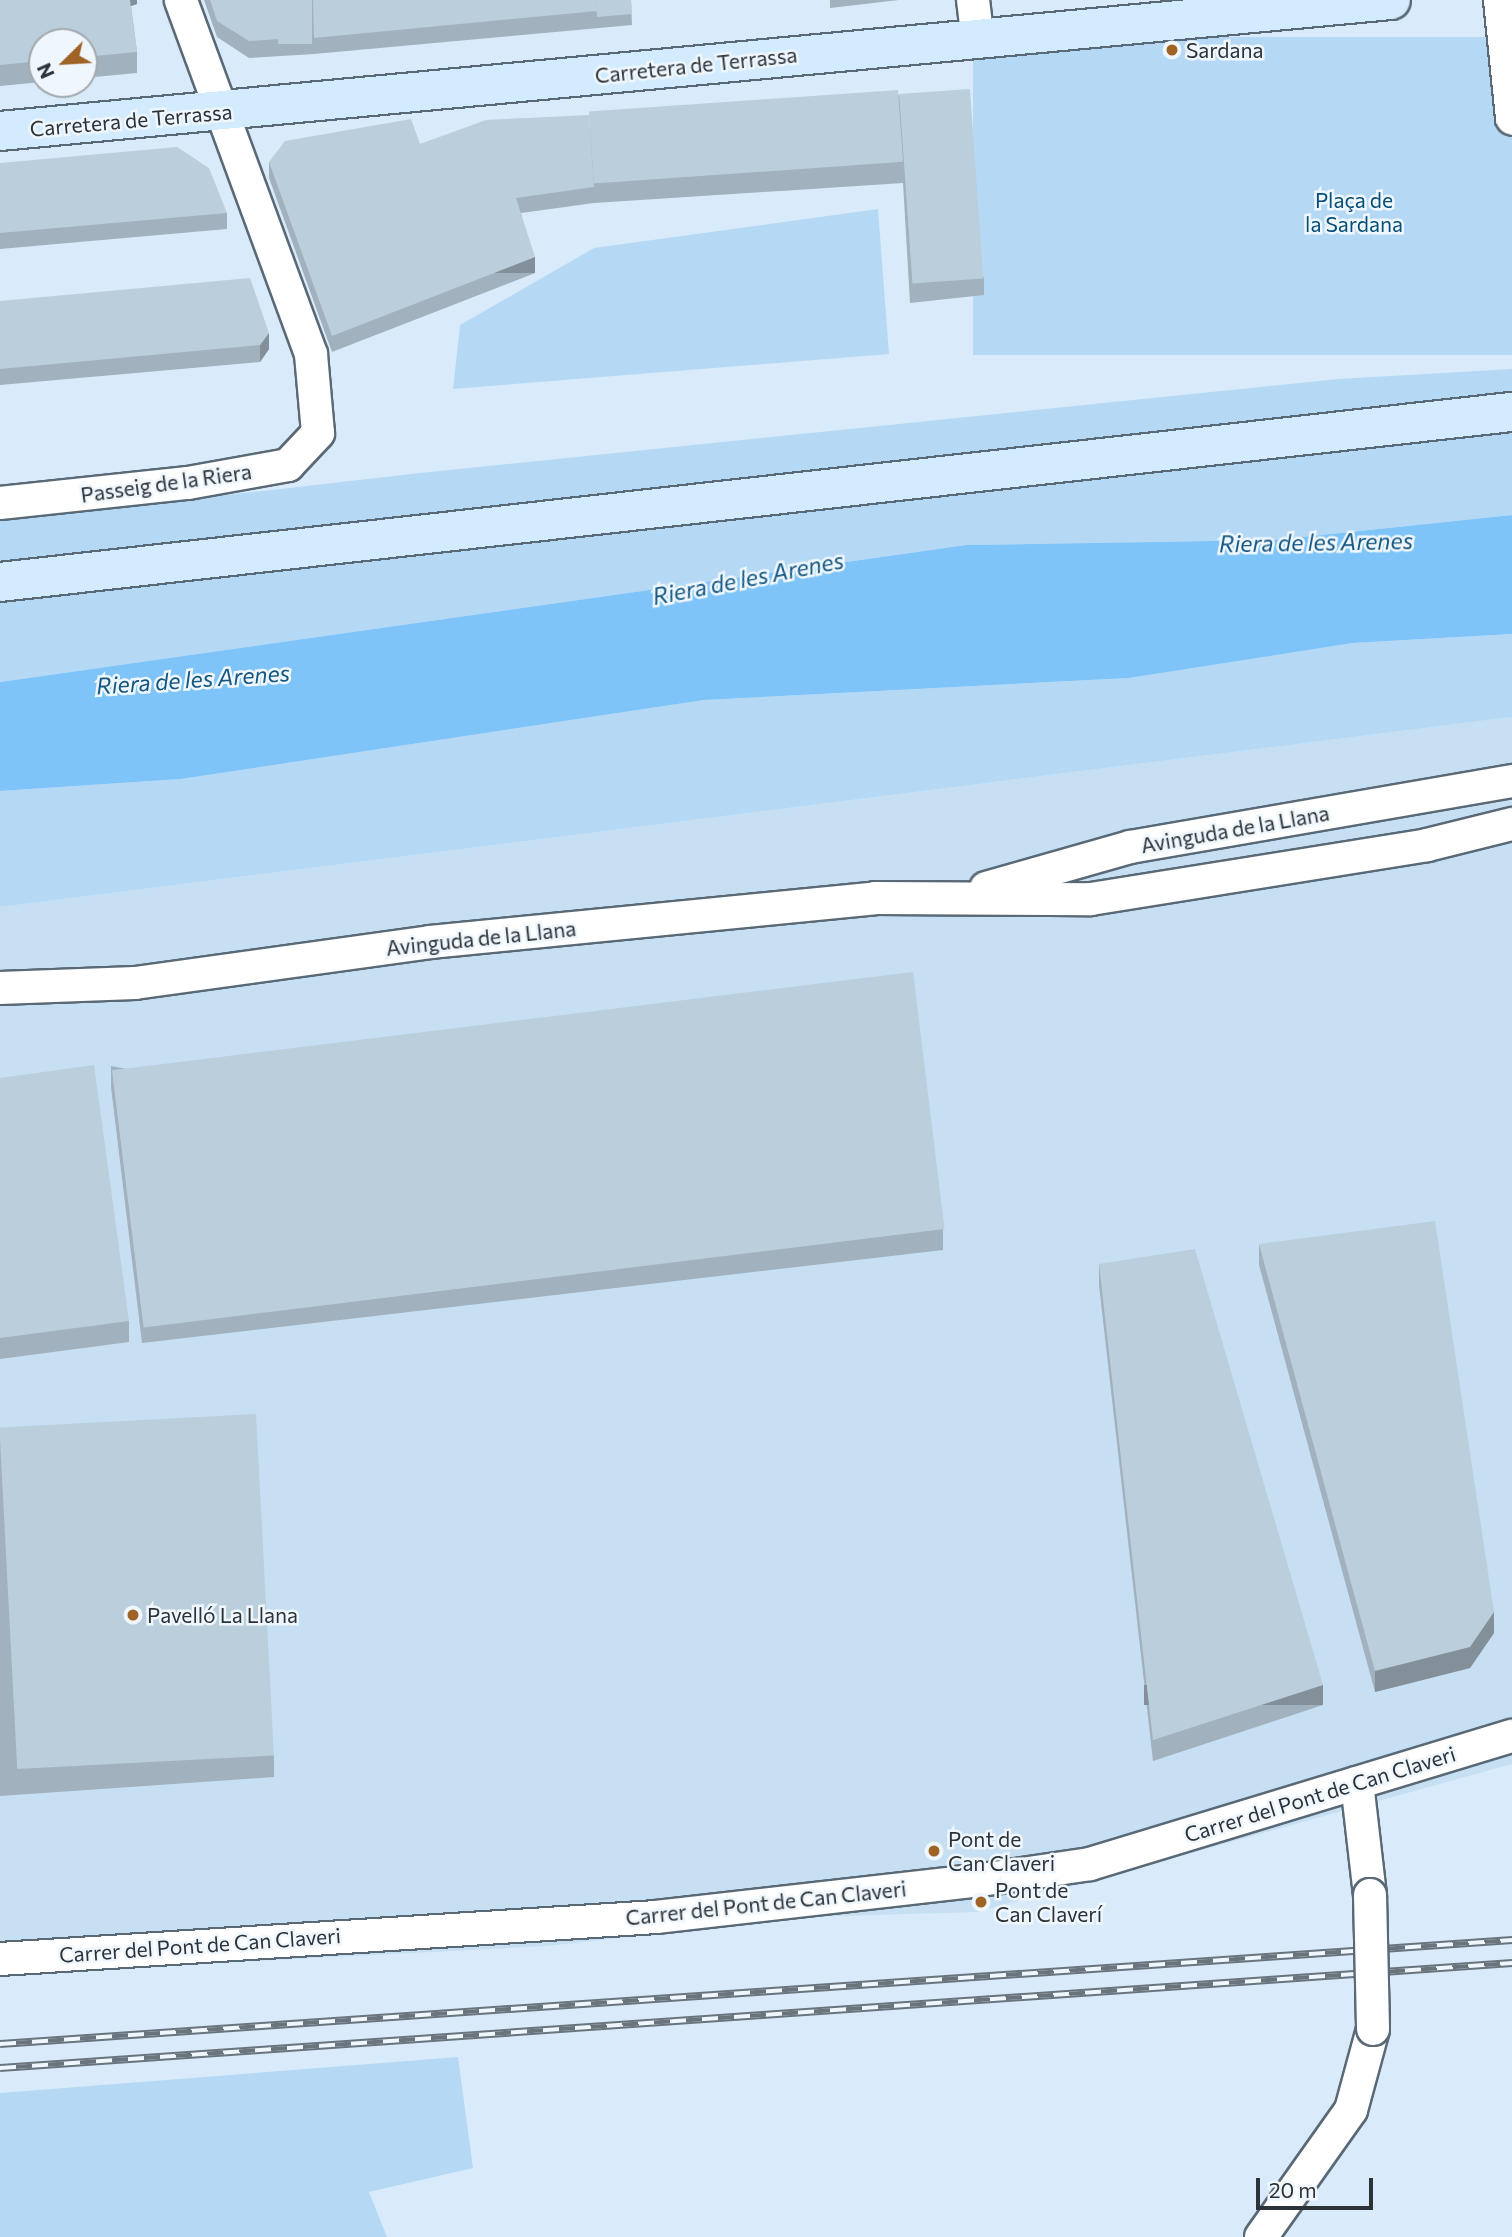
<!DOCTYPE html>
<html>
<head>
<meta charset="utf-8">
<style>
	body { margin:0 }
	#map { position:relative; width:1512px; height:2237px; overflow:hidden; background:#d9ebfa; font-family:Commissioner,sans-serif }
	div>[style] { position:absolute }
	[style*='--x'] { left:calc(var(--x)*1px); top:calc(var(--y)*1px); width:calc(var(--w)*1px); rotate:calc(var(--a)*1deg) }
	.built>* { inset:0; background:#c6dff3 }
	.green>* { inset:0; background:#b5d9f5; transform-origin:0 0 }
	.water>* { inset:0; background:#7fc4f8 }
	.roads { filter:drop-shadow(2px 0 #596976) drop-shadow(-2px 0 #596976) drop-shadow(0 2px #596976) drop-shadow(0 -2px #596976) }
	.street>* { height:32px; margin:-16px; padding:0 16px; transform-origin:16px; border-radius:16px; background:#fff }
	.secondary>* { height:38px; margin:-19px; padding:0 19px; transform-origin:19px; border-radius:19px; background:#d2ebfe }
	.rail>* { height:8px; margin-top:-4px; transform-origin:0; background:repeating-linear-gradient(90deg,#eff7fd 0 16px,#69747d 0 32px); box-sizing:border-box; border-block:2px solid #69747d }
	.bridges { filter:drop-shadow(2px 0 #596976) drop-shadow(-2px 0 #596976) drop-shadow(0 2px #596976) drop-shadow(0 -2px #596976) }
	.street-bridge>* { height:32px; margin:-16px; padding:0 16px; transform-origin:16px; border-radius:16px; background:#fff }
	.wall>* { inset:0; background:#a1b1bd }
	.shaded-wall>* { inset:0; background:#83909a; transform-origin:0 0 }
	.building>* { inset:0; background:#bbcedc; transform-origin:0 0 }
	.dots>* { width:19px; height:19px; translate:-50% -50%; box-sizing:border-box; border:4px solid #eff7fd; border-radius:50% }
	span { translate:-50% -50%; white-space:nowrap; text-align:center; line-height:1.15; -webkit-text-stroke:5px #eff7fd; paint-order:stroke }
	.poi-label { font-size:21px; color:#2b3238 }
	.left { translate:0 -50%; text-align:left }
	.street-label { font-size:21px; color:#2b3238 }
	.park-label { font-size:21px; color:#044e78 }
	.water-label { font-size:23px; color:#145781; font-style:italic }
	.north { position:absolute; left:28px; top:28px; width:70px; height:70px; box-sizing:border-box; background:#eff7fd; border:2px solid #a1a8ae; border-radius:50%; rotate:246deg; font-size:19px; font-weight:700; line-height:28px; text-align:center; color:#2b3238 }
	.north::after { content:''; display:block; margin:auto; width:24px; height:32px; background:#9f6326; clip-path:polygon(50% 0,100% 100%,50% 72%,0 100%) }
	.scale { position:absolute; left:1256px; top:2178px; width:117px; height:32px; box-sizing:border-box; border:4px solid #2b3238; border-top:0; padding-left:9px; font-size:21px; line-height:24px; white-space:nowrap; color:#2b3238; -webkit-text-stroke:5px #eff7fd; paint-order:stroke }
</style>
</head>
<body>
<div id="map">
	<div class="built">
		<div style="clip-path:polygon(1512px 717px,1512px 1764px,977px 1912px,806px 1917px,547px 1946px,0 1974px,0 907px)"></div>
	</div>
	<div class="green">
		<div style="left:1512px;top:37px;width:318px;height:539px;rotate:90deg"></div>
		<div style="clip-path:polygon(878px 209px,889px 354px,453px 389px,460px 325px,594px 248px)"></div>
		<div style="clip-path:polygon(1512px 369px,1512px 515px,1274px 540px,966px 545px,0 682px,0 521px,411px 474px,1338px 379px)"></div>
		<div style="clip-path:polygon(1512px 634px,1512px 717px,0 907px,0 791px,181px 779px,704px 700px,1129px 678px,1353px 643px)"></div>
		<div style="clip-path:polygon(458px 2057px,473px 2168px,369px 2192px,387px 2237px,0 2237px,0 2093px)"></div>
	</div>
	<div class="water">
		<div style="clip-path:polygon(1512px 515px,1512px 634px,1353px 643px,1129px 678px,704px 700px,181px 779px,0 791px,0 682px,966px 545px,1274px 540px)"></div>
	</div>
	<div class="roads">
		<div class="street">
			<div style="--x:973;--y:0;--w:38;--a:83"></div>
			<div style="--x:1500;--y:0;--w:119;--a:84.2"></div>
			<div style="--x:0;--y:503;--w:189;--a:-6.1"></div>
			<div style="--x:188;--y:483;--w:102;--a:-10.2"></div>
			<div style="--x:288;--y:465;--w:44;--a:-46.8"></div>
			<div style="--x:318;--y:433;--w:79;--a:-95.1"></div>
			<div style="--x:311;--y:354;--w:377;--a:-110.2"></div>
			<div style="--x:986;--y:888;--w:150;--a:-15.9"></div>
			<div style="--x:1130;--y:847;--w:388;--a:-9.8"></div>
			<div style="--x:0;--y:988;--w:135;--a:-2.1"></div>
			<div style="--x:135;--y:983;--w:298;--a:-7.9"></div>
			<div style="--x:430;--y:942;--w:447;--a:-5.6"></div>
			<div style="--x:875;--y:898;--w:216;--a:0.3"></div>
			<div style="--x:1091;--y:899;--w:340;--a:-9.1"></div>
			<div style="--x:1427;--y:845;--w:88;--a:-13.9"></div>
			<div style="--x:1357;--y:1783;--w:113;--a:83.4"></div>
			<div style="--x:0;--y:1959;--w:657;--a:-3.66"></div>
			<div style="--x:656;--y:1917;--w:320;--a:-6.5"></div>
			<div style="--x:974;--y:1881;--w:117;--a:-8.3"></div>
			<div style="--x:1090;--y:1864;--w:441;--a:-16.9"></div>
			<div style="--x:1261;--y:2237;--w:156;--a:-54.7"></div>
			<div style="--x:1351;--y:2110;--w:84;--a:-74.8"></div>
		</div>
		<div class="secondary">
			<div style="--x:0;--y:131;--w:1397;--a:-5.38"></div>
			<div style="--x:0;--y:582;--w:1522;--a:-6.42"></div>
		</div>
	</div>
	<div class="rail">
		<div style="--x:0;--y:2044;--w:1516;--a:-3.93"></div>
		<div style="--x:0;--y:2068;--w:1516;--a:-3.97"></div>
	</div>
	<div class="bridges">
		<div class="street-bridge">
			<div style="--x:1370;--y:1895;--w:134;--a:88.7"></div>
		</div>
	</div>
	<div class="wall">
		<div style="clip-path:polygon(0 0,137px 0,137px 4px,131px 6px,137px 52px,137px 73px,84px 78px,84px 42px,42px 42px,42px 82px,0 86px)"></div>
		<div style="clip-path:polygon(204px 0,631px 0,632px 25px,314px 54px,249px 58px,217px 37px)"></div>
		<div style="clip-path:polygon(830px 0,899px 0,830px 8px)"></div>
		<div style="clip-path:polygon(899px 95px,984px 278px,984px 295px,910px 303px,903px 183px,594px 203px,521px 213px,535px 273px,332px 352px,269px 178px,269px 162px,420px 144px)"></div>
		<div style="clip-path:polygon(0 163px,227px 213px,227px 229px,0 249px)"></div>
		<div style="clip-path:polygon(0 301px,269px 333px,269px 349px,260px 362px,0 385px)"></div>
		<div style="clip-path:polygon(111px 1066px,943px 1229px,943px 1250px,142px 1343px,111px 1087px)"></div>
		<div style="clip-path:polygon(0 1078px,129px 1321px,129px 1342px,0 1359px)"></div>
		<div style="clip-path:polygon(1259px 1244px,1494px 1633px,1470px 1668px,1375px 1692px,1259px 1265px)"></div>
		<div style="clip-path:polygon(1099px 1264px,1323px 1705px,1153px 1761px,1099px 1285px)"></div>
		<div style="clip-path:polygon(0 1432px,274px 1756px,274px 1777px,0 1796px)"></div>
	</div>
	<div class="shaded-wall">
		<div style="clip-path:polygon(128px 0,137px 0,137px 4px,128px 7px)"></div>
		<div style="left:535px;top:257px;width:16px;height:218px;rotate:90deg"></div>
		<div style="clip-path:polygon(269px 333px,269px 349px,260px 362px,260px 345px)"></div>
		<div style="clip-path:polygon(1494px 1612px,1494px 1633px,1470px 1668px,1375px 1692px,1375px 1671px)"></div>
		<div style="left:1323px;top:1685px;width:20px;height:179px;rotate:90deg"></div>
	</div>
	<div class="building">
		<div style="clip-path:polygon(0 0,130px 0,137px 52px,84px 57px,84px 42px,42px 42px,42px 61px,0 65px)"></div>
		<div style="clip-path:polygon(210px 0,278px 0,281px 39px,249px 41px,217px 21px)"></div>
		<div style="left:278px;top:0;width:34px;height:44px"></div>
		<div style="clip-path:polygon(313px 0,596px 0,597px 11px,314px 38px)"></div>
		<div style="clip-path:polygon(596px 0,631px 0,632px 14px,597px 17px)"></div>
		<div style="left:970px;top:89px;width:190px;height:71px;rotate:86deg"></div>
		<div style="left:898px;top:90px;width:72px;height:310px;rotate:86deg"></div>
		<div style="clip-path:polygon(589px 115px,594px 187px,516px 198px,535px 257px,332px 336px,269px 162px,285px 141px,411px 119px,420px 144px,486px 120px)"></div>
		<div style="clip-path:polygon(177px 147px,209px 168px,227px 213px,0 233px,0 163px)"></div>
		<div style="clip-path:polygon(250px 278px,269px 333px,260px 345px,0 369px,0 301px)"></div>
		<div style="left:913px;top:972px;width:259px;height:807px;rotate:83deg"></div>
		<div style="clip-path:polygon(94px 1065px,129px 1321px,0 1338px,0 1078px)"></div>
		<div style="clip-path:polygon(1435px 1221px,1494px 1612px,1470px 1647px,1375px 1671px,1259px 1244px)"></div>
		<div style="clip-path:polygon(1195px 1249px,1323px 1685px,1153px 1740px,1099px 1264px)"></div>
		<div style="left:256px;top:1414px;width:342px;height:257px;rotate:87deg"></div>
	</div>
	<div class="dots">
		<div style="left:1172px;top:50px;background:#9f6326"></div>
		<div style="left:133px;top:1615px;background:#9f6326"></div>
		<div style="left:934px;top:1851px;background:#9f6326"></div>
		<div style="left:981px;top:1902px;background:#9f6326"></div>
	</div>
	<div class="poi-label">
		<span class="left" style="left:1186px;top:50px">Sardana</span>
		<span class="left" style="left:147px;top:1615px">Pavelló La Llana</span>
		<span class="left" style="left:948px;top:1851px">Pont de<br>Can Claveri</span>
		<span class="left" style="left:995px;top:1902px">Pont de<br>Can Claverí</span>
	</div>
	<div class="street-label">
		<span style="left:696px;top:65px;rotate:-6deg">Carretera de Terrassa</span>
		<span style="left:131px;top:120px;rotate:-5deg">Carretera de Terrassa</span>
		<span style="left:166px;top:483px;rotate:-8deg">Passeig de la Riera</span>
		<span style="left:1235px;top:829px;rotate:-10deg">Avinguda de la Llana</span>
		<span style="left:481px;top:938px;rotate:-6deg">Avinguda de la Llana</span>
		<span style="left:1320px;top:1794px;rotate:-17deg">Carrer del Pont de Can Claveri</span>
		<span style="left:766px;top:1903px;rotate:-6deg">Carrer del Pont de Can Claveri</span>
		<span style="left:200px;top:1945px;rotate:-4deg">Carrer del Pont de Can Claveri</span>
	</div>
	<div class="park-label">
		<span style="left:1354px;top:212px">Plaça de<br>la Sardana</span>
	</div>
	<div class="water-label">
		<span style="left:1316px;top:542px;rotate:-1deg">Riera de les Arenes</span>
		<span style="left:748px;top:578px;rotate:-11deg">Riera de les Arenes</span>
		<span style="left:193px;top:679px;rotate:-4deg">Riera de les Arenes</span>
	</div>
	<div class="north">N</div>
	<div class="scale">20 m</div>
</div>
</body>
</html>
